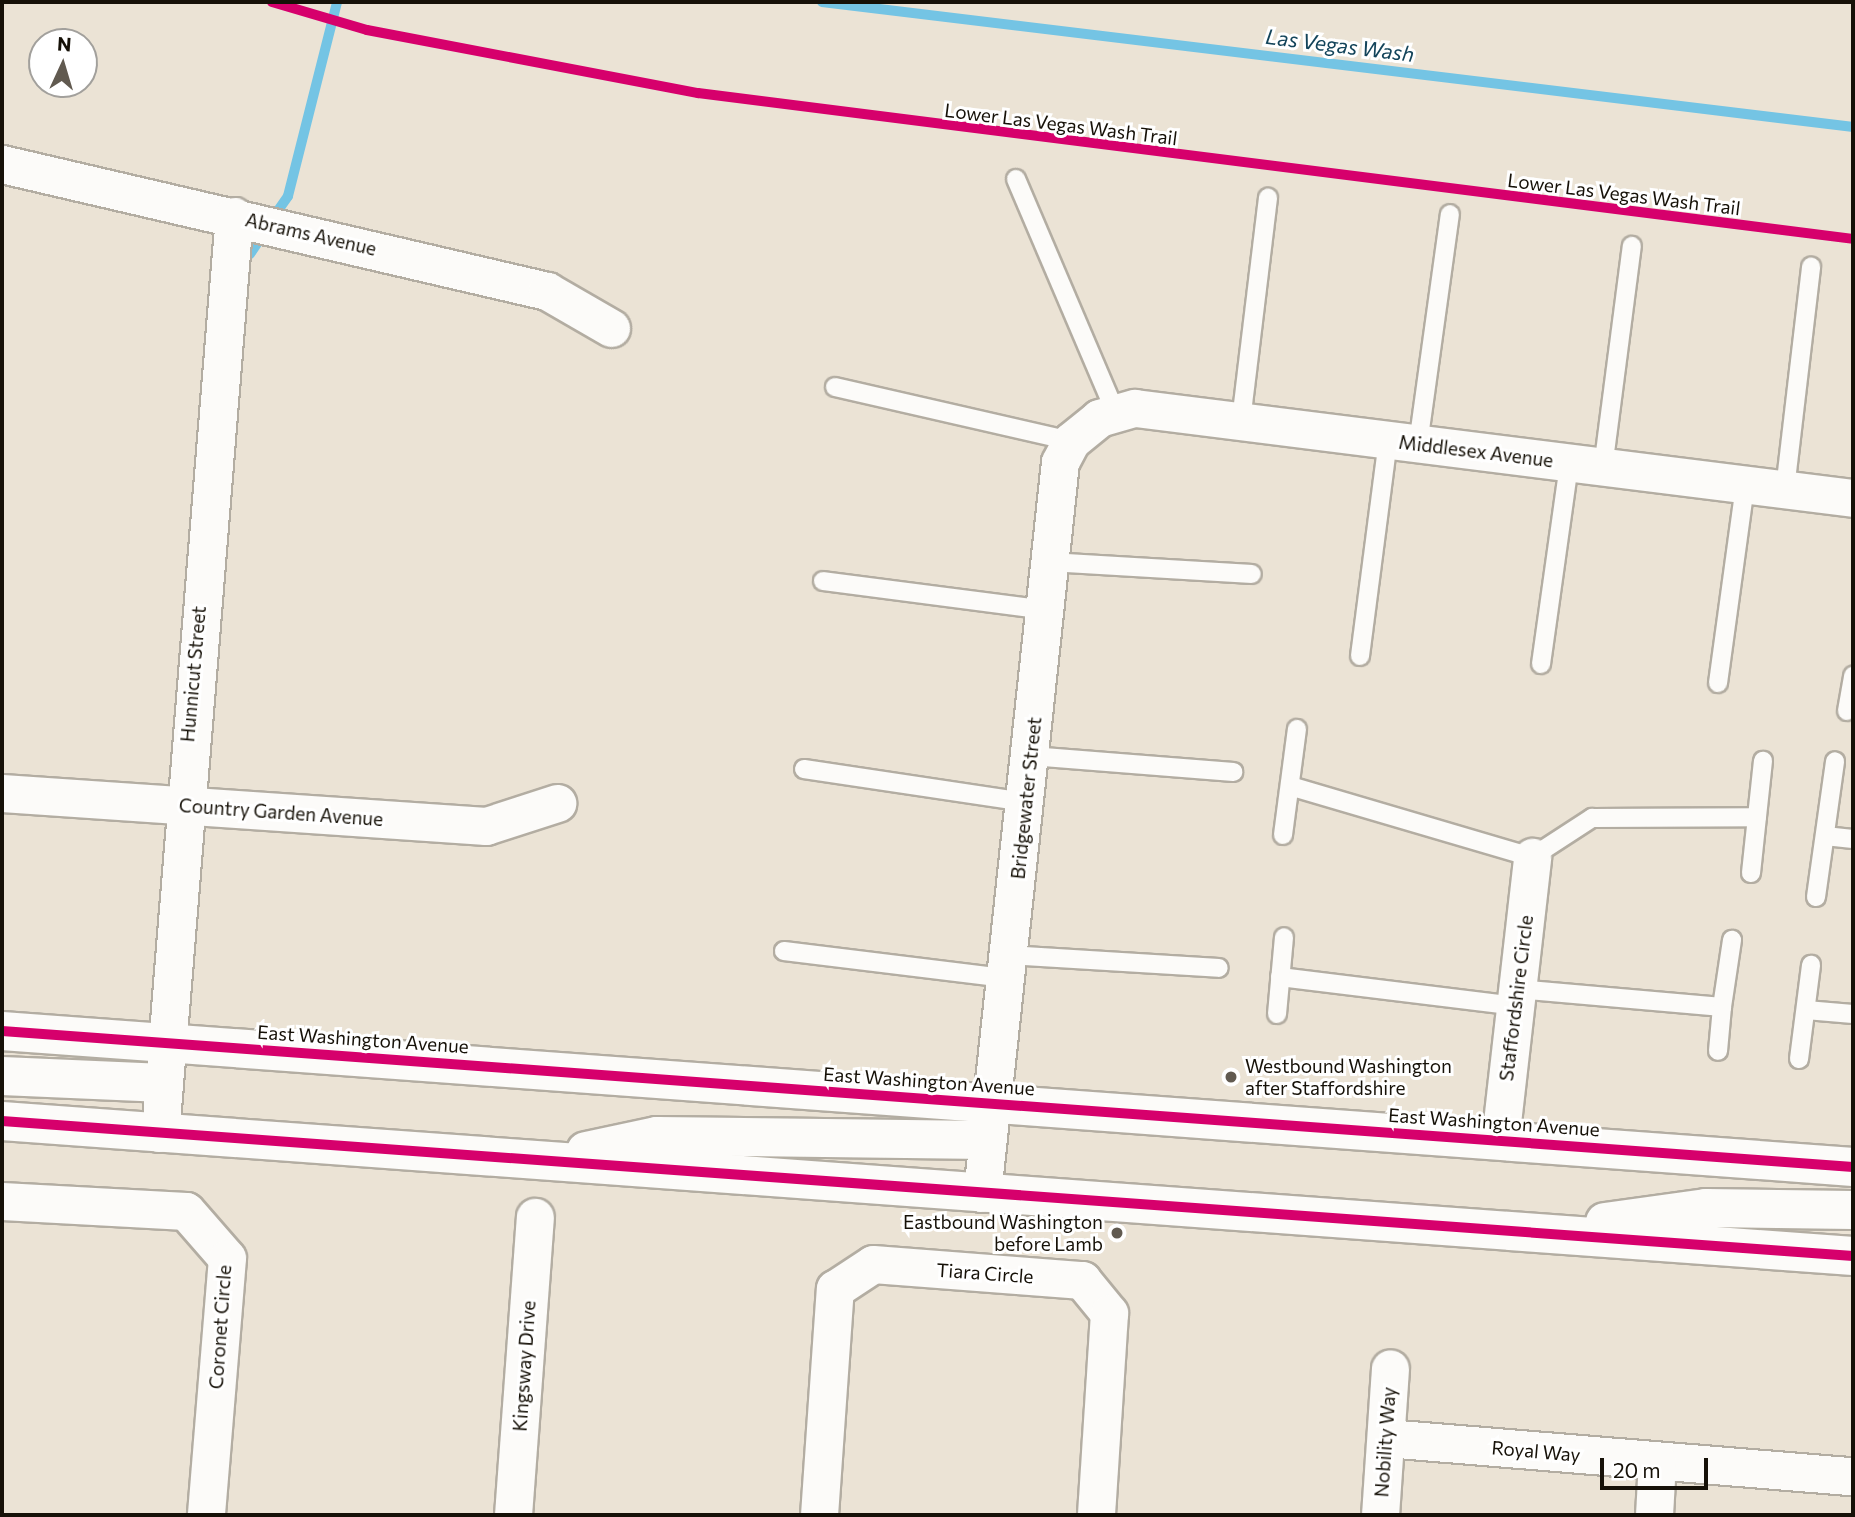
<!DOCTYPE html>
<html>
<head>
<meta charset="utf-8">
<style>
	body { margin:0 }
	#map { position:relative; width:1855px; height:1517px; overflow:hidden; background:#ebe3d5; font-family:Commissioner,sans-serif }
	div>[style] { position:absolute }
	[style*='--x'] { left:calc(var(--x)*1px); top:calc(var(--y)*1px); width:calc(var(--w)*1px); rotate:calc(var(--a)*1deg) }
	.stream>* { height:10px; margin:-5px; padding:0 5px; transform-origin:5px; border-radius:5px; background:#74c4e4 }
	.roads { filter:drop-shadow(2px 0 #b3ada2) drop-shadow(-2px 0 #b3ada2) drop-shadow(0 2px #b3ada2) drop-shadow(0 -2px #b3ada2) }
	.service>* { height:18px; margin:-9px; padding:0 9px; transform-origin:9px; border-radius:9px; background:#fcfbf9 }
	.minor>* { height:37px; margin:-18.5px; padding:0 18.5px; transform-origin:18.5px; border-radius:18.5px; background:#fcfbf9 }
	.secondary>* { height:38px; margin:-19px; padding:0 19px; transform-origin:19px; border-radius:19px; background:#fcfbf9 }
	.cycleway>* { height:10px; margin:-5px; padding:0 5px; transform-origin:5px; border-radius:5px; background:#d6006c }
	.dots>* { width:19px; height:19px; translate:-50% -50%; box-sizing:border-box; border:4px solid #fff; border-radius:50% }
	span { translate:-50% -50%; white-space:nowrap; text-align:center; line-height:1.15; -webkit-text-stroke:6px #fff; paint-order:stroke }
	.street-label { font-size:19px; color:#161108 }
	.poi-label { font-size:19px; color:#161108 }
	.left { translate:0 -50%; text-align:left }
	.right { translate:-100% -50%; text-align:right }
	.water-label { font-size:21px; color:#13445a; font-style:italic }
	.frame { position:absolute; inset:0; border:4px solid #161108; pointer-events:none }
	.north { position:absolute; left:28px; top:28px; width:70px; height:70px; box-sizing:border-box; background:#fff; border:2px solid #a2a09c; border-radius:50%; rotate:4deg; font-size:19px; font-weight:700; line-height:28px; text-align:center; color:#161108 }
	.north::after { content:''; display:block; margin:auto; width:24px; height:32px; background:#615a50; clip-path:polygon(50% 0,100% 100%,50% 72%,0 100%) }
	.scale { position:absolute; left:1600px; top:1458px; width:108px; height:32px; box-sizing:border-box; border:4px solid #161108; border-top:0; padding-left:9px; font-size:21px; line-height:24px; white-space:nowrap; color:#161108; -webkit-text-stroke:5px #fff; paint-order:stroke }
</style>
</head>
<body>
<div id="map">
	<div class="stream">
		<div style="--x:822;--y:2;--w:1039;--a:6.91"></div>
		<div style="--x:272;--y:219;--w:28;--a:-55"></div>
		<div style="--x:288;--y:196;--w:200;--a:-75.8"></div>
		<div style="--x:250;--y:254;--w:25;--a:-56"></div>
	</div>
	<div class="roads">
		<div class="service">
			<div style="--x:1016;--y:179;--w:254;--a:66.9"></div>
			<div style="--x:835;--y:387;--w:242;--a:12.9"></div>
			<div style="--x:1241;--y:421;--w:225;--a:-83.1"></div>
			<div style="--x:1418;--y:444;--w:232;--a:-82.1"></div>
			<div style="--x:1603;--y:468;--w:224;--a:-82.6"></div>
			<div style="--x:1785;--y:489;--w:224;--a:-83.3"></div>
			<div style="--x:1050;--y:562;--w:202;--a:3.4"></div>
			<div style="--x:823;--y:581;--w:224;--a:7.4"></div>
			<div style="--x:1360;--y:656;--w:218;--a:-82.6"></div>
			<div style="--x:1541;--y:664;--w:202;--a:-82"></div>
			<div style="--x:1718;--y:683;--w:200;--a:-82.2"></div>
			<div style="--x:1847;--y:711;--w:36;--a:-80"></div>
			<div style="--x:1031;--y:756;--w:203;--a:4.5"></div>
			<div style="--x:804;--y:769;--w:224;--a:8.5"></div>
			<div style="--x:1290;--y:786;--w:252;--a:16.4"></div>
			<div style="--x:1532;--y:857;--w:72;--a:-33"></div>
			<div style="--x:1592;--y:818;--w:165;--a:-0.3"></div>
			<div style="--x:1283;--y:835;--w:107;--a:-82.5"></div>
			<div style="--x:1825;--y:836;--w:28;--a:6"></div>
			<div style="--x:1751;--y:873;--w:113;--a:-83.9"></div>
			<div style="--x:1816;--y:897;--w:137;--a:-82"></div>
			<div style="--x:784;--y:951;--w:223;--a:7"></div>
			<div style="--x:1008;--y:955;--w:211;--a:3.5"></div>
			<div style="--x:1280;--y:977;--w:237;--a:7"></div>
			<div style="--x:1517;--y:989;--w:206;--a:5"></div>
			<div style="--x:1722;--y:1007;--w:44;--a:95.2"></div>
			<div style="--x:1722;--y:1007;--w:68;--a:-81.5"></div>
			<div style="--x:1806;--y:1010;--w:47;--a:4.9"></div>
			<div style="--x:1277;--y:1014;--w:77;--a:-84.8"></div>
			<div style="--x:1799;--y:1059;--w:95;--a:-82.7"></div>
		</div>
		<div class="minor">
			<div style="--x:2;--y:164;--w:560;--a:13.12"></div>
			<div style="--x:547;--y:291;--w:74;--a:30"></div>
			<div style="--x:2;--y:793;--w:485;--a:3.9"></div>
			<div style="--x:486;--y:826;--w:75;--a:-17.9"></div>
			<div style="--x:160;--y:1133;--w:920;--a:-85.39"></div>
			<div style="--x:1500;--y:1140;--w:285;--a:-83.5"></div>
			<div style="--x:982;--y:1193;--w:735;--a:-83.91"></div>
			<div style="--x:1060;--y:462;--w:24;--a:-62"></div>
			<div style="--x:1071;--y:441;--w:36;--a:-39"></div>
			<div style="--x:1099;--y:418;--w:37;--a:-16"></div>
			<div style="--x:1135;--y:408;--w:724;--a:7.14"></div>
			<div style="--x:2;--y:1201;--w:184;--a:3.1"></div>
			<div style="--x:186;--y:1211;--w:62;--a:48.9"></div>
			<div style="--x:227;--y:1258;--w:258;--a:94.7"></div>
			<div style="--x:1386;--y:1438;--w:469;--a:4.7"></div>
			<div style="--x:513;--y:1515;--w:299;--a:-85.8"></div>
			<div style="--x:819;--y:1515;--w:227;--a:-86"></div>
			<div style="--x:835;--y:1289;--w:45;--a:-33.3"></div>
			<div style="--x:873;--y:1264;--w:210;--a:4.4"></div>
			<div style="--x:1082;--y:1280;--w:43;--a:50.7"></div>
			<div style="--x:1109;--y:1313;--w:202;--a:93.7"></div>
			<div style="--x:1380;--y:1515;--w:147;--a:-86.1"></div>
			<div style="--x:1654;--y:1515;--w:54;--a:-86.8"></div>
		</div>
		<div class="secondary">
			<div style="--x:2;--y:1031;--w:1856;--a:4.2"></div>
			<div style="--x:2;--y:1076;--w:162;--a:2.5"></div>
			<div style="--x:2;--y:1121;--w:1856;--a:4.17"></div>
			<div style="--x:586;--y:1151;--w:73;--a:-11.9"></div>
			<div style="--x:657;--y:1136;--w:330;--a:0.7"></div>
			<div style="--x:1605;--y:1222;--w:102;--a:-7.9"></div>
			<div style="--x:1706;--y:1208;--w:147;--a:0.8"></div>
		</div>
	</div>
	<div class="cycleway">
		<div style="--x:272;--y:2;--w:99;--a:16.4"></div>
		<div style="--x:367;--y:30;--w:337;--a:10.8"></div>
		<div style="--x:698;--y:93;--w:1164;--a:7.2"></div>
		<div style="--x:2;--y:1031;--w:1856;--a:4.2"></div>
		<div style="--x:2;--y:1121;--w:1856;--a:4.17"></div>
	</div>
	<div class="dots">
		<div style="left:1231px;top:1077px;background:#615a50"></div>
		<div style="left:1117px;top:1233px;background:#615a50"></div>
	</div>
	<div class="street-label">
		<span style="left:1061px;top:124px;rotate:7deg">Lower Las Vegas Wash Trail</span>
		<span style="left:1624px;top:194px;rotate:7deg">Lower Las Vegas Wash Trail</span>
		<span style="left:311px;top:234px;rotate:13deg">Abrams Avenue</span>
		<span style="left:1476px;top:451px;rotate:7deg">Middlesex Avenue</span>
		<span style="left:193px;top:674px;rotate:-85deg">Hunnicut Street</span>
		<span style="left:1026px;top:798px;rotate:-84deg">Bridgewater Street</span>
		<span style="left:281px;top:812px;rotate:4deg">Country Garden Avenue</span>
		<span style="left:1516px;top:998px;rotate:-83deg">Staffordshire Circle</span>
		<span style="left:363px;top:1039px;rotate:4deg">East Washington Avenue</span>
		<span style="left:929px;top:1081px;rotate:4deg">East Washington Avenue</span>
		<span style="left:1494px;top:1122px;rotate:4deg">East Washington Avenue</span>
		<span style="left:985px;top:1273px;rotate:4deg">Tiara Circle</span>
		<span style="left:220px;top:1327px;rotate:-86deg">Coronet Circle</span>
		<span style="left:524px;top:1366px;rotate:-86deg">Kingsway Drive</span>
		<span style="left:1385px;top:1442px;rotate:-86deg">Nobility Way</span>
		<span style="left:1536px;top:1451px;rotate:5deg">Royal Way</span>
	</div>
	<div class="poi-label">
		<span class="left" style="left:1245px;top:1077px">Westbound Washington<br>after Staffordshire</span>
		<span class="right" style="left:1103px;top:1233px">Eastbound Washington<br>before Lamb</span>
	</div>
	<div class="water-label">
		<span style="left:1340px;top:45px;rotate:7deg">Las Vegas Wash</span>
	</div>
	<div class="frame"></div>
	<div class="north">N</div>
	<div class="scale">20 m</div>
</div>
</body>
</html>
